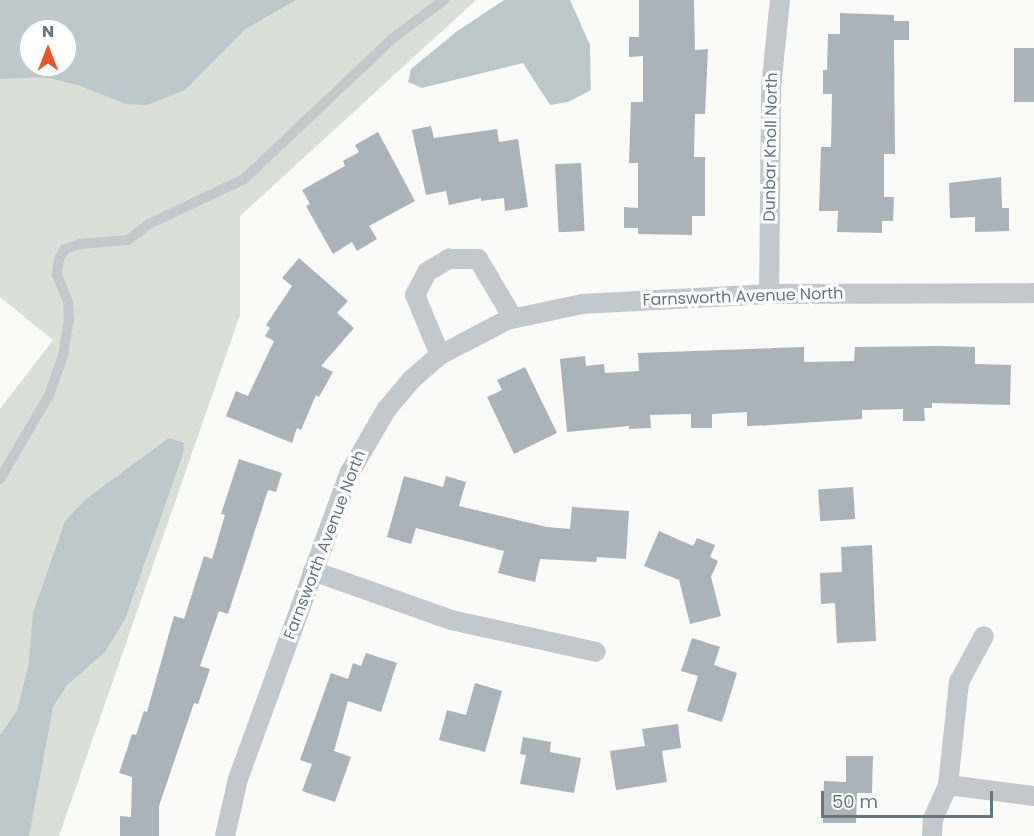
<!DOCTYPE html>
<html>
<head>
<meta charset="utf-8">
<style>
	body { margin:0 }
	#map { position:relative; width:1034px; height:836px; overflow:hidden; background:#fafaf8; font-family:Poppins,sans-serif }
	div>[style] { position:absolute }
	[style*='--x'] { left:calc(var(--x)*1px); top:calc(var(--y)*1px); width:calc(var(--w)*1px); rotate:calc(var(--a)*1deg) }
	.green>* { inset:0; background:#dadfd7 }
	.water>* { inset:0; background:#bbc7cb }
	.building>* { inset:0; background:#aab3b9; transform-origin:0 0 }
	.service>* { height:10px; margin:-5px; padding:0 5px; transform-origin:5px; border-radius:5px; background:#c3c8cc }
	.minor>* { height:20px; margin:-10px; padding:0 10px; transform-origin:10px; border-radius:10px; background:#c3c8cc }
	span { translate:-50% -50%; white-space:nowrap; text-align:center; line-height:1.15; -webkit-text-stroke:6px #fff; paint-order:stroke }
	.street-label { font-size:16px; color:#657683 }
	.north { position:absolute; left:18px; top:18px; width:60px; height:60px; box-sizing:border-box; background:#fff; border:2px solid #c1c8cd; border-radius:50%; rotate:0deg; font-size:16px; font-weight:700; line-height:24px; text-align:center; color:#657683 }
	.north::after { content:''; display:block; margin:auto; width:21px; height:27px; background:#e4572e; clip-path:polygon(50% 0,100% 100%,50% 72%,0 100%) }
	.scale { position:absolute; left:821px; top:791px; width:172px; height:27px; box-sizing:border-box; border:3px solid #657683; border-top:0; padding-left:8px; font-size:18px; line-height:21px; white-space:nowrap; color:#657683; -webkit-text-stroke:4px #fff; paint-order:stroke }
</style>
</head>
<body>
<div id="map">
	<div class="green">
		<div style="clip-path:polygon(evenodd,0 0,476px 0,240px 216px,240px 315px,59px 836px,0 836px,0 409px,53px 340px,0 297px,0 0,30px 30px,66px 30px,66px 66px,30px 66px,30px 30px)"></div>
	</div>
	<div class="water">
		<div style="clip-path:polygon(evenodd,0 0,296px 0,245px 29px,185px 90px,147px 105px,126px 104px,78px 85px,44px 77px,0 79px,0 0,30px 30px,66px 30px,66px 66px,30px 66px,30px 30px)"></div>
		<div style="clip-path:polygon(504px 0,570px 0,590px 45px,591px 90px,568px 102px,550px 105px,523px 63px,422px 88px,408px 82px,411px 69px,456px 32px)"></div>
		<div style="clip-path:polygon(169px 438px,184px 443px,183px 454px,125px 619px,105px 652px,67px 685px,53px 707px,29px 836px,0 836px,0 735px,17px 711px,29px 663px,33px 613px,65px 521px,86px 499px)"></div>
	</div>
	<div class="building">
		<div style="clip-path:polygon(639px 0,694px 0,695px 50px,708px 49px,705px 114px,695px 114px,694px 157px,705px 157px,705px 216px,692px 216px,692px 235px,638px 234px,638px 228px,624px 228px,624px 207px,638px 208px,638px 163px,629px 163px,631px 102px,643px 102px,643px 56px,629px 57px,629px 37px,639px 37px)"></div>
		<div style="clip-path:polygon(840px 13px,894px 15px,894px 21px,909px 21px,909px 40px,894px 40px,895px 154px,884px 154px,884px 197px,894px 197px,893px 221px,882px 221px,882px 233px,837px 232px,838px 211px,819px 211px,821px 147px,831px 147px,832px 94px,823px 94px,823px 70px,827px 70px,828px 34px,840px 34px)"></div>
		<div style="left:1014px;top:48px;width:20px;height:54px"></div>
		<div style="clip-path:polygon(431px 126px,434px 138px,497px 129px,499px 142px,518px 139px,528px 207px,505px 211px,504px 198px,481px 201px,481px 198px,449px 205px,446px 191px,426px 195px,412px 130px)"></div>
		<div style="clip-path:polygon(378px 132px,415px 201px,369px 226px,377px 239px,357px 251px,352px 242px,333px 254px,306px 206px,310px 204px,302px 190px,345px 166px,343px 161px,359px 152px,355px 145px)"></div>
		<div style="left:581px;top:163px;width:68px;height:26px;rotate:87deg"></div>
		<div style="clip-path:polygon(1001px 177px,1002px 208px,1009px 208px,1009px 231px,975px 232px,975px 217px,950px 218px,949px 183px)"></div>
		<div style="clip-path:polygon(299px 258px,348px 301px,337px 313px,354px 328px,321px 366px,333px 372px,319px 397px,316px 395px,301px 430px,297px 428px,292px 443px,226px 416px,236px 391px,248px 396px,274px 341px,265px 336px,270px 328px,266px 325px,292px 286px,282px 278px)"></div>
		<div style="clip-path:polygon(942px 346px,975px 347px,975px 364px,1011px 365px,1010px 405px,932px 403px,932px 408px,924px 408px,925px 421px,903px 421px,903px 409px,862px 410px,862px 419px,771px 425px,747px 426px,747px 412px,712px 414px,712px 428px,691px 428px,691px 414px,650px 415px,651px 428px,629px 429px,629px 426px,567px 432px,560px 359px,585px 356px,586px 366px,604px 364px,605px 373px,639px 371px,638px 353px,804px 347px,804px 362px,854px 361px,855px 347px)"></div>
		<div style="clip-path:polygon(525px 367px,557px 433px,514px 454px,487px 397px,502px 390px,497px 380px)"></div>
		<div style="clip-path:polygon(239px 459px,282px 473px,276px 492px,268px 490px,228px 614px,219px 611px,200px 666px,210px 669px,198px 704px,194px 703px,159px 806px,159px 836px,120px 836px,120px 816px,131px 817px,132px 777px,119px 773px,132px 734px,136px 735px,144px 711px,147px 712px,174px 616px,184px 619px,204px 556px,212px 559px,225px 515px,221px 514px)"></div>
		<div style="clip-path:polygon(404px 476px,443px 487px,446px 476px,466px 482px,459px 506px,547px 527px,570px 529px,572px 507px,629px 511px,626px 559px,597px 557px,596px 562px,540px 559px,535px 582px,498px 573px,504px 551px,416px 528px,411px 544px,387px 537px)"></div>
		<div style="left:853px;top:487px;width:32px;height:35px;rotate:86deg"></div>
		<div style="clip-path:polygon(659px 531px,693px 546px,697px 538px,715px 545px,710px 557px,718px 561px,711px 577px,721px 616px,690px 624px,679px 580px,644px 566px)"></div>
		<div style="clip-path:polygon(872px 545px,876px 641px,837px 643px,835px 603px,821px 604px,820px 573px,842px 572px,841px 547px)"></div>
		<div style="clip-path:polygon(692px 638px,720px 647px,714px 665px,737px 673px,722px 722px,687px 711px,698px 676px,681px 671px)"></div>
		<div style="clip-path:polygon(366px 653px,397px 663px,381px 712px,348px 701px,334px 751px,351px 757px,335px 802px,302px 791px,312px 764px,300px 760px,331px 673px,348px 679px,353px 663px,361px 666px)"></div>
		<div style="clip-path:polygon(475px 683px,502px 691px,485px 752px,439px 740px,447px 710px,466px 715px)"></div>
		<div style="clip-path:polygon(678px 724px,681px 748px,662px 751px,667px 782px,616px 790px,610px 751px,645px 746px,642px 729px)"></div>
		<div style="clip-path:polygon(523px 737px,551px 742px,550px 752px,581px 758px,574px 793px,520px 784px,526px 755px,520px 754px)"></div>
		<div style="clip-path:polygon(846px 756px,873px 756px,872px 793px,857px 793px,856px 823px,823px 823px,824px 781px,846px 782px)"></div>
	</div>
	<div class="service">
		<div style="--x:0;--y:479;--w:97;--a:-59.7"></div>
		<div style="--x:49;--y:395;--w:41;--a:-70.3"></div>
		<div style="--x:63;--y:356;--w:36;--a:-81"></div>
		<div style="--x:69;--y:320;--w:18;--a:-93"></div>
		<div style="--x:68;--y:302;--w:29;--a:-112"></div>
		<div style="--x:57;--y:275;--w:16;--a:-83"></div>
		<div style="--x:59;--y:259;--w:12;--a:-59"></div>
		<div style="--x:65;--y:249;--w:16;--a:-18"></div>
		<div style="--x:80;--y:244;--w:48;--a:-4.8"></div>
		<div style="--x:128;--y:240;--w:26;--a:-37"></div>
		<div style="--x:149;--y:224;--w:105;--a:-25.3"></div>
		<div style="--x:244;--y:179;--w:205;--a:-43.4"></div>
		<div style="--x:393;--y:38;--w:64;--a:-36.7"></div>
	</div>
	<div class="minor">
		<div style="--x:769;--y:294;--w:206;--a:-89.4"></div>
		<div style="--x:771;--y:88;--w:88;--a:-84.2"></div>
		<div style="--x:440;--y:355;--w:65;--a:-112.6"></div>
		<div style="--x:415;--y:295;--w:26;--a:-62"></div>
		<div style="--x:427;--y:272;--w:26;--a:-31"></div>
		<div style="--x:449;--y:259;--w:29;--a:0"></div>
		<div style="--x:478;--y:259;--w:69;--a:59.3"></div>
		<div style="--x:313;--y:571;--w:146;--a:19.5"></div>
		<div style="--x:451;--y:620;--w:148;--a:12.4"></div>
		<div style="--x:948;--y:785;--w:87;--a:7.3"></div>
		<div style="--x:225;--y:836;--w:58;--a:-77.2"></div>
		<div style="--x:238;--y:779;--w:325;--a:-70"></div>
		<div style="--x:349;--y:474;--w:74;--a:-60"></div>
		<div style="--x:386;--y:410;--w:39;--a:-50"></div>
		<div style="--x:411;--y:380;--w:38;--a:-41"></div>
		<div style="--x:440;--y:355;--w:76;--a:-27.6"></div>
		<div style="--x:507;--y:320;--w:77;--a:-12"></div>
		<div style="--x:582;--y:304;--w:187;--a:-3.1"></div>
		<div style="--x:769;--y:294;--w:265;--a:-0.2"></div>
		<div style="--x:932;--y:836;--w:17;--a:-87"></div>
		<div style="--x:933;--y:819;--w:37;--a:-66"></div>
		<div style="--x:948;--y:785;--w:104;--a:-83.9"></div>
		<div style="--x:959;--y:682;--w:52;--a:-61.5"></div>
	</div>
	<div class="street-label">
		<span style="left:771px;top:147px;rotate:-89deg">Dunbar Knoll North</span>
		<span style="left:743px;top:297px;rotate:-2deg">Farnsworth Avenue North</span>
		<span style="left:325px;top:545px;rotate:-69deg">Farnsworth Avenue North</span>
	</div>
	<div class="north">N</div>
	<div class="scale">50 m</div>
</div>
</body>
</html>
